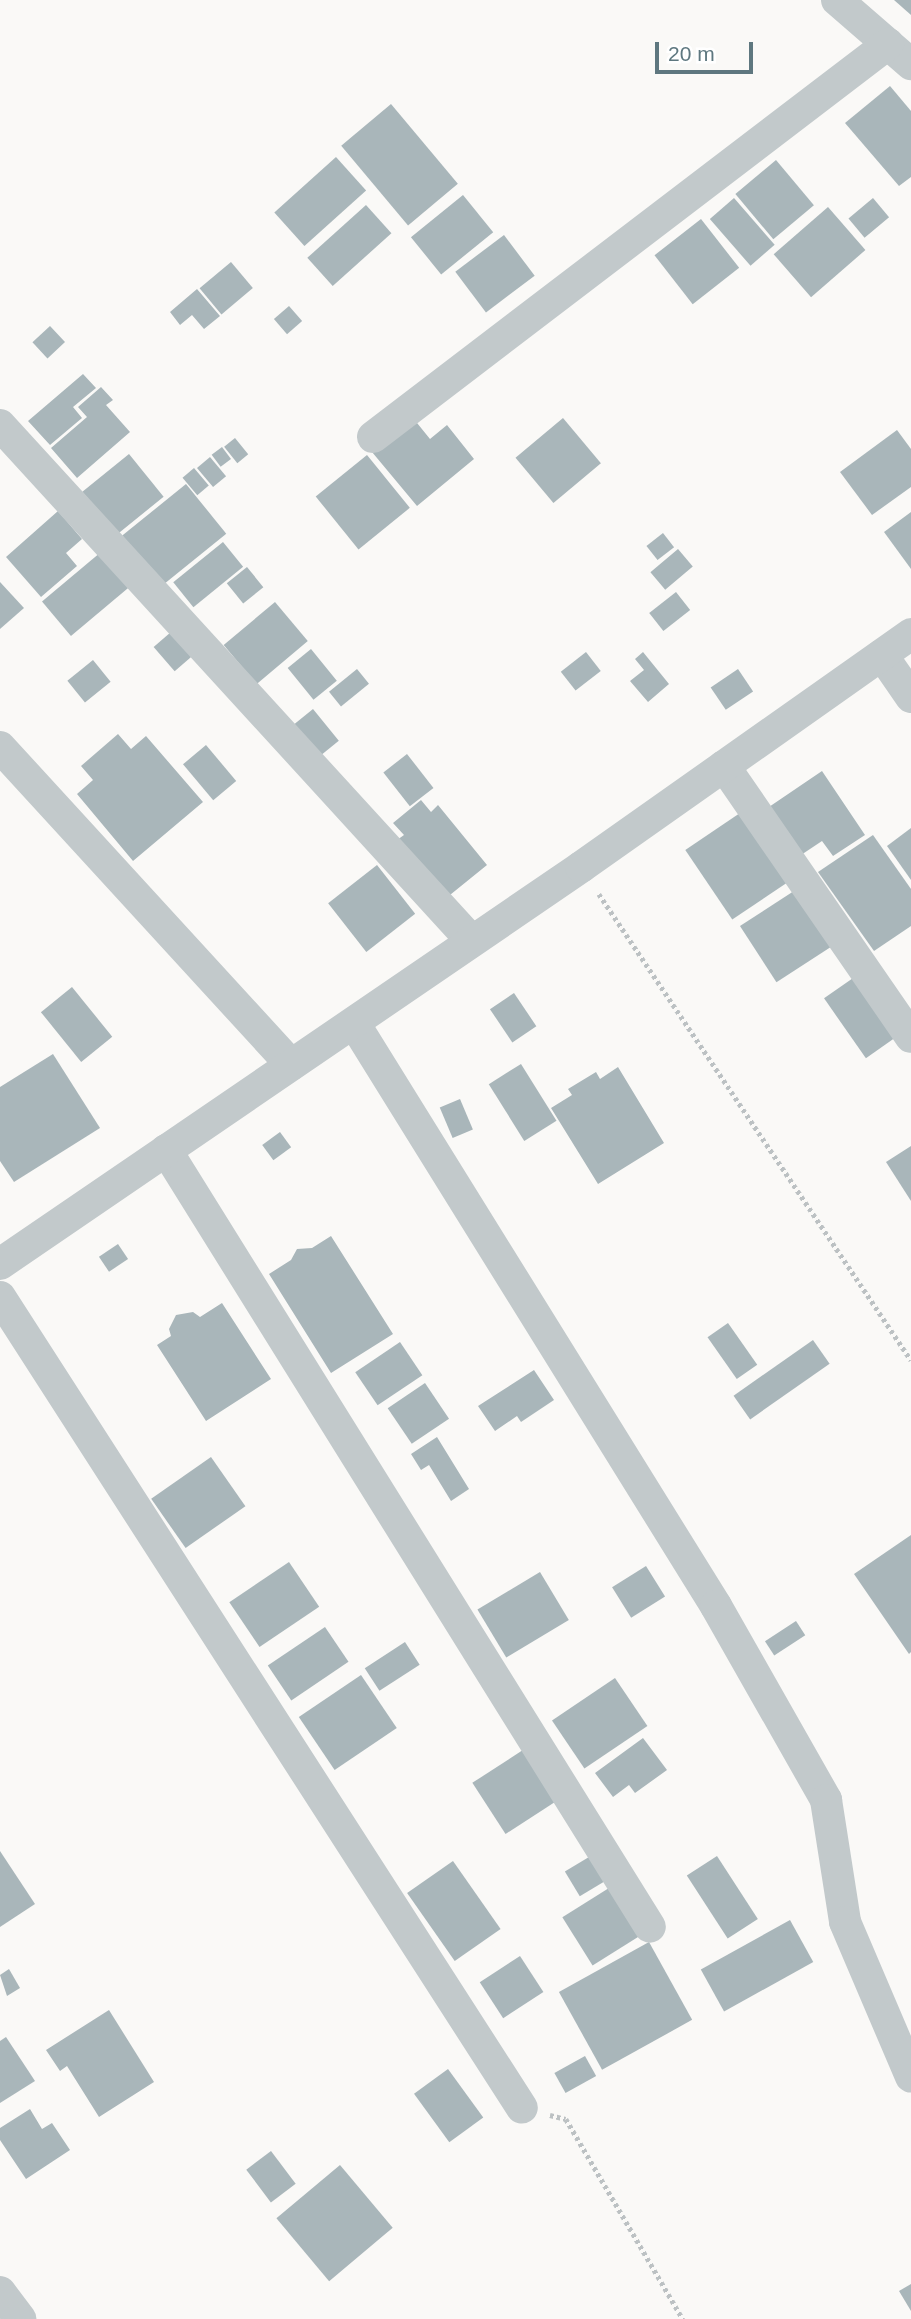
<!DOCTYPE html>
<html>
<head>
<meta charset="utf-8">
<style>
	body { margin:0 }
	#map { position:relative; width:911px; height:2319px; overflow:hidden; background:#faf9f7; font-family:Helvetica,sans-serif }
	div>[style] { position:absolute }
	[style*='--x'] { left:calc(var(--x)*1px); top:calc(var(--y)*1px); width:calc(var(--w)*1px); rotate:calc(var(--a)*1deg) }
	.building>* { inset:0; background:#a9b6ba; transform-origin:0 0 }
	.path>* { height:4.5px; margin-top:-2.25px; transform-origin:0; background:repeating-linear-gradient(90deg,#bcc1c3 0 3.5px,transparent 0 7px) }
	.minor>* { height:32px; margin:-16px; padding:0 16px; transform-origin:16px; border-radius:16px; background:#c2c9cb }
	span { translate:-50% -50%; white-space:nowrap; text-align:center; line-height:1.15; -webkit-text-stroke:7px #fff; paint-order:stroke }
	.scale { position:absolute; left:655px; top:42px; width:98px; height:32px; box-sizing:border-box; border:4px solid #5e777f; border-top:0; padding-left:9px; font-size:21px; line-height:24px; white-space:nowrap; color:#5e777f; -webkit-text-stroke:5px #fff; paint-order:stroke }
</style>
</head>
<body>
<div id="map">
	<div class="building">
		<div style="clip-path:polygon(894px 0,911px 0,911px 15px)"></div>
		<div style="clip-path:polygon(890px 86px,911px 111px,911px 177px,899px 186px,845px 123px)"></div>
		<div style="left:391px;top:104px;width:104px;height:65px;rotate:50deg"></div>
		<div style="left:336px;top:157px;width:45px;height:83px;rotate:48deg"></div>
		<div style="left:776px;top:160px;width:59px;height:53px;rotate:50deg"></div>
		<div style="left:463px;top:195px;width:48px;height:67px;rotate:51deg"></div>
		<div style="left:734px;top:198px;width:62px;height:32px;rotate:49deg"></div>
		<div style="left:873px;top:198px;width:25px;height:32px;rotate:50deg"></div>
		<div style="left:366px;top:205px;width:38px;height:79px;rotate:48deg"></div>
		<div style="left:828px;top:207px;width:57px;height:72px;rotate:49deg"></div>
		<div style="left:701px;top:219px;width:62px;height:59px;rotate:52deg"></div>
		<div style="left:504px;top:235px;width:51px;height:61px;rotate:53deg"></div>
		<div style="left:231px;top:262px;width:34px;height:41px;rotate:50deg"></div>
		<div style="clip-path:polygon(197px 289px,220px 316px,204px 329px,192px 315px,180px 325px,170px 312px)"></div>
		<div style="left:289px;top:306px;width:20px;height:20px;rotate:49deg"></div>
		<div style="left:50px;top:326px;width:22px;height:24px;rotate:47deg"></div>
		<div style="clip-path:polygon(83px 374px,96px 388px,73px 407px,82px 418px,50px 445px,28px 421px)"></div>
		<div style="clip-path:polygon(101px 387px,113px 400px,106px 405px,130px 432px,77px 478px,51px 448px,87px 417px,78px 407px)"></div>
		<div style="clip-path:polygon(413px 418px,430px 439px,447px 425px,474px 459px,417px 506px,372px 452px)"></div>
		<div style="left:563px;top:418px;width:59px;height:62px;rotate:50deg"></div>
		<div style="clip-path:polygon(897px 430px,911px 449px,911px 487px,872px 515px,840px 472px)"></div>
		<div style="left:235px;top:438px;width:21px;height:14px;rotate:51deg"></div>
		<div style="left:222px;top:447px;width:15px;height:13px;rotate:53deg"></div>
		<div style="left:129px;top:454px;width:55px;height:60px;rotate:51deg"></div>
		<div style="left:367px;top:455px;width:68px;height:66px;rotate:51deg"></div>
		<div style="left:210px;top:457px;width:25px;height:17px;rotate:50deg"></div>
		<div style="left:194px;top:468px;width:23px;height:15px;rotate:50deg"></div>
		<div style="left:186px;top:484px;width:64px;height:82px;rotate:51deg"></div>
		<div style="clip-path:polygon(58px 511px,82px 539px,66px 553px,77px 566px,41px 597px,6px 557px)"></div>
		<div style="clip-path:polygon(911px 512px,911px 569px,884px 532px)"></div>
		<div style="left:663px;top:533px;width:18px;height:21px;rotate:52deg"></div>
		<div style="left:223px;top:542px;width:32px;height:64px;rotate:51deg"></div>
		<div style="left:678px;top:549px;width:23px;height:36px;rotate:50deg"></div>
		<div style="left:101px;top:552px;width:45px;height:77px;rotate:50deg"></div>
		<div style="left:247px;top:567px;width:26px;height:26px;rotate:51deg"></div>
		<div style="clip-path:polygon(0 582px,24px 608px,0 629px)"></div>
		<div style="left:676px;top:592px;width:23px;height:34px;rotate:52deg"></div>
		<div style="left:275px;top:602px;width:51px;height:67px;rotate:50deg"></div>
		<div style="left:171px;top:632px;width:32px;height:23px;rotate:49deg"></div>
		<div style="left:311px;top:649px;width:41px;height:30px;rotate:51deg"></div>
		<div style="left:586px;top:652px;width:24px;height:32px;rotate:52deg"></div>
		<div style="clip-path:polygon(643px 652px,669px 684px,648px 702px,630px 681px,644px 670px,635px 659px)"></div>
		<div style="left:93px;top:660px;width:28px;height:33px;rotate:51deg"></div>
		<div style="left:357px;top:669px;width:19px;height:36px;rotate:51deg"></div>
		<div style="left:738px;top:669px;width:27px;height:33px;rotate:56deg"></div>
		<div style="left:313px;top:709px;width:41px;height:27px;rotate:51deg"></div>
		<div style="clip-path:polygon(118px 734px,131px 749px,146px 736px,203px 802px,133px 861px,77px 794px,93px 780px,81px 766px)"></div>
		<div style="left:206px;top:745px;width:47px;height:30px;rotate:50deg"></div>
		<div style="left:407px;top:754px;width:43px;height:30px;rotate:52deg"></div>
		<div style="clip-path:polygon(822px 771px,865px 835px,833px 856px,822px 841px,798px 857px,766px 809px)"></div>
		<div style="clip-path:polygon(421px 800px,431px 812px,438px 805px,487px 865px,445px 899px,397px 840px,404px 835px,393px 823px)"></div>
		<div style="left:740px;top:813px;width:84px;height:66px;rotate:56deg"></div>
		<div style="clip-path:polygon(911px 828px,911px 880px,887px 846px)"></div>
		<div style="clip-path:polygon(873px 835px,911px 889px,911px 926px,874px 951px,818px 872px)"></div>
		<div style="left:377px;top:865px;width:62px;height:62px;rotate:52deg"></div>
		<div style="left:797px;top:889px;width:67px;height:68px;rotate:57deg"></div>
		<div style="left:856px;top:976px;width:73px;height:39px;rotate:55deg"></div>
		<div style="left:72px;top:987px;width:64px;height:40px;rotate:51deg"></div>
		<div style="left:514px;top:993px;width:40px;height:29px;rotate:56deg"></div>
		<div style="clip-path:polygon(53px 1054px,100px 1128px,14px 1182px,0 1161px,0 1087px)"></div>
		<div style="left:521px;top:1064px;width:67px;height:38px;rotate:58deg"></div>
		<div style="clip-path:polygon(618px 1067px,664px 1143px,598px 1184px,551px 1108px,572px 1095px,568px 1089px,596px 1072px,600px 1079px)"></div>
		<div style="left:460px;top:1099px;width:33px;height:22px;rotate:67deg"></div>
		<div style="left:280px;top:1132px;width:19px;height:22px;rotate:54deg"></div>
		<div style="clip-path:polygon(911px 1146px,911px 1201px,886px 1162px)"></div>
		<div style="clip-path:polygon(331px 1236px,393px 1334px,331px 1373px,269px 1274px,291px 1260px,297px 1249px,312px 1248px)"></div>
		<div style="left:118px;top:1244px;width:18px;height:23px;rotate:56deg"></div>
		<div style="clip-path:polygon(222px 1303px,271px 1379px,206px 1421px,157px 1345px,171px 1336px,169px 1329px,176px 1315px,193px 1312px,200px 1317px)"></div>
		<div style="left:728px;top:1323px;width:51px;height:25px;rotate:55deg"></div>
		<div style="left:813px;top:1340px;width:29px;height:97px;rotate:55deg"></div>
		<div style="left:400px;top:1342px;width:40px;height:54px;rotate:56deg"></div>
		<div style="clip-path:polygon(534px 1370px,554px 1400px,521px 1422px,517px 1416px,495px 1431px,478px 1406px)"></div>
		<div style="left:425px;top:1383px;width:43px;height:45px;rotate:56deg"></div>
		<div style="clip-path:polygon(437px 1437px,469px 1489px,451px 1501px,429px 1465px,421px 1470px,411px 1454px)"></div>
		<div style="left:211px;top:1457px;width:60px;height:73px;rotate:55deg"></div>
		<div style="clip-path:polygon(911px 1535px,911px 1652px,909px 1654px,854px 1574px)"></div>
		<div style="left:289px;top:1562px;width:54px;height:72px;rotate:56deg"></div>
		<div style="left:646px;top:1566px;width:36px;height:40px;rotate:58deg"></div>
		<div style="left:540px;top:1572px;width:56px;height:73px;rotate:59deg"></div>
		<div style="left:796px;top:1621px;width:17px;height:37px;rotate:57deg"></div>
		<div style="left:325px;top:1627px;width:42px;height:69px;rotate:56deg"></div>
		<div style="left:405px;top:1642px;width:27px;height:48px;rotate:57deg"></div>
		<div style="left:361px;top:1675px;width:64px;height:75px;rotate:56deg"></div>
		<div style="left:615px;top:1678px;width:58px;height:76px;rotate:56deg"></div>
		<div style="clip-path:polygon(643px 1738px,667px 1770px,635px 1793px,629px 1785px,613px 1797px,595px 1773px)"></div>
		<div style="left:526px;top:1748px;width:61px;height:64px;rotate:57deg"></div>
		<div style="clip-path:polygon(0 1851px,35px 1904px,0 1927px)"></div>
		<div style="left:594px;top:1854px;width:29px;height:34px;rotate:59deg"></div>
		<div style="left:717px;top:1856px;width:75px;height:36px;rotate:57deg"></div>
		<div style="left:453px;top:1861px;width:83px;height:56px;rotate:55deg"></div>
		<div style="left:609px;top:1888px;width:57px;height:55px;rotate:58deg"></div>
		<div style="left:790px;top:1920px;width:48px;height:102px;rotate:61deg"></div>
		<div style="left:649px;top:1942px;width:89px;height:103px;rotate:61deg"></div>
		<div style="left:520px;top:1956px;width:43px;height:48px;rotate:57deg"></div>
		<div style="clip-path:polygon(9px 1969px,20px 1988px,7px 1996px,0 1975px)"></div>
		<div style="clip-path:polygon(109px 2010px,154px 2082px,99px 2117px,67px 2066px,60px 2071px,46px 2050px)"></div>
		<div style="clip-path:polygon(6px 2037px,35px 2081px,0 2103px,0 2041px)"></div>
		<div style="left:585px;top:2056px;width:23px;height:35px;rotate:61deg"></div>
		<div style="left:448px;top:2069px;width:60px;height:42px;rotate:54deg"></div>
		<div style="clip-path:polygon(30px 2109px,42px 2129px,52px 2123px,70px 2150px,26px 2179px,0 2140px,0 2128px)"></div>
		<div style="left:271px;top:2151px;width:41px;height:31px;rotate:53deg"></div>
		<div style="left:340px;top:2165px;width:82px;height:83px;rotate:50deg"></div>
		<div style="clip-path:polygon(911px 2284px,911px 2311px,899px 2291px)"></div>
	</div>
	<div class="path">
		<div style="--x:599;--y:894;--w:561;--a:56.2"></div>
		<div style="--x:550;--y:2115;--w:16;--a:14"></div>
		<div style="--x:566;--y:2119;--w:232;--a:59.7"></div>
	</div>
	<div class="minor">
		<div style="--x:837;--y:0;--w:98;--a:40.9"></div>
		<div style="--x:0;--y:425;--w:698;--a:47.56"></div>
		<div style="--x:373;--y:437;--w:648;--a:-37.35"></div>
		<div style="--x:882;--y:655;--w:51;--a:55.4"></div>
		<div style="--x:0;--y:747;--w:431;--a:47.5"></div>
		<div style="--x:724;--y:766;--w:329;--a:55.4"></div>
		<div style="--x:354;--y:1023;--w:686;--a:58.16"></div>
		<div style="--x:716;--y:1606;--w:223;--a:60.4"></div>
		<div style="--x:826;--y:1800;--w:123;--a:81.1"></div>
		<div style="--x:845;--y:1922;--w:168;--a:66.9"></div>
		<div style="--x:166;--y:1150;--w:915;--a:58.08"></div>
		<div style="--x:0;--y:1264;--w:704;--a:-34.34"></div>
		<div style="--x:581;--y:867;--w:404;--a:-35.2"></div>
		<div style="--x:0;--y:1297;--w:964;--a:57.23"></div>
		<div style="--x:0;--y:2292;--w:34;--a:53"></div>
	</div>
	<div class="scale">20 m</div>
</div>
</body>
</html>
